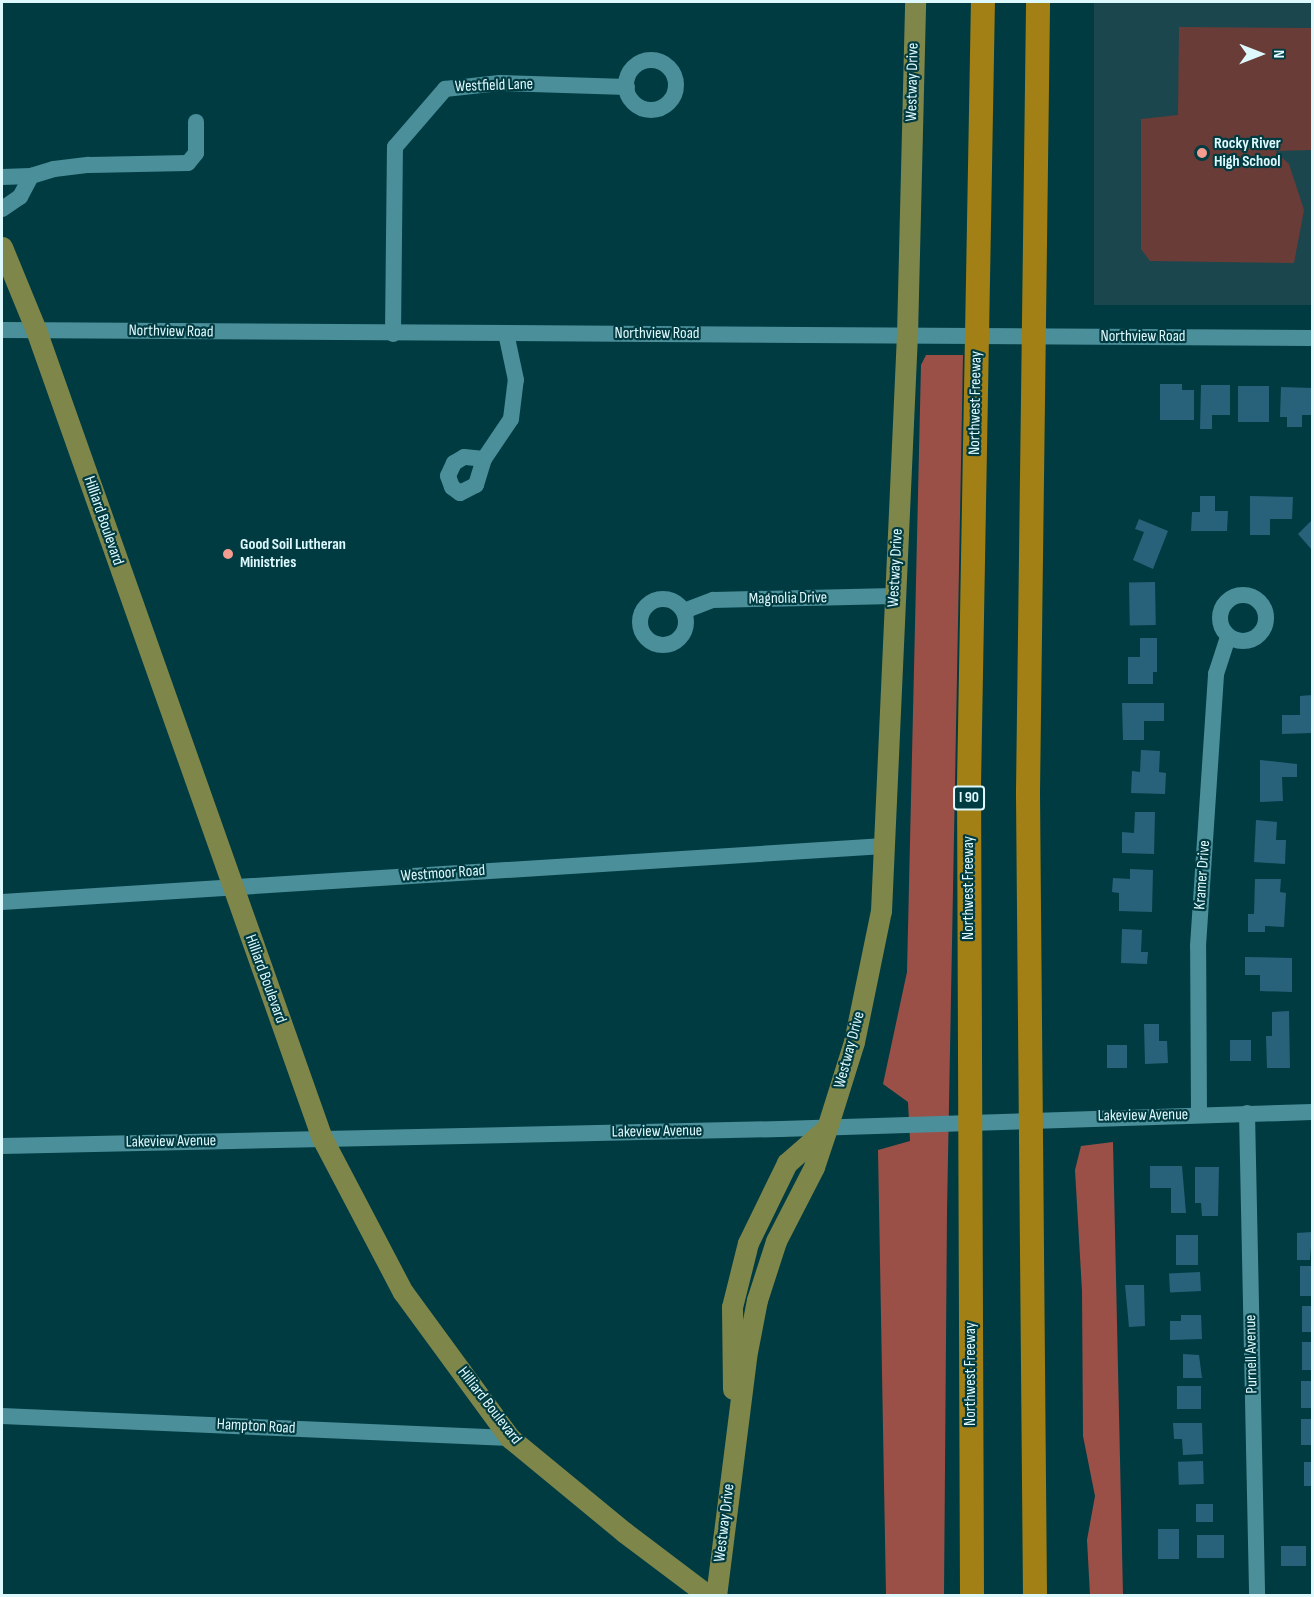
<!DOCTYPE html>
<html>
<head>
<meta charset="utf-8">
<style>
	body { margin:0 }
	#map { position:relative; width:1314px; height:1597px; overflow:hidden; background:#003b42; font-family:"Sofia Sans Condensed",sans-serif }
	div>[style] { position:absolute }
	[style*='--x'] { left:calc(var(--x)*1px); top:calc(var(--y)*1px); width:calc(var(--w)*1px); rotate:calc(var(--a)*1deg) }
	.built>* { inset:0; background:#1b464d; transform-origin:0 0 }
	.green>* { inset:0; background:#6a3c37 }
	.forest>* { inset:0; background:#9b5047 }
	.building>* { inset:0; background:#28627a; transform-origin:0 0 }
	.minor>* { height:16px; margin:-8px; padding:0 8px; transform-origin:8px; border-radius:8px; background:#4a8f99 }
	.minor>.ring { margin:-8px; padding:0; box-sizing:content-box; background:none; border:16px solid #4a8f99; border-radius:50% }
	.major>* { height:21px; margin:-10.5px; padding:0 10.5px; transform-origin:10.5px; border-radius:10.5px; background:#7f864a }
	.highway>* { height:24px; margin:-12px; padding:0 12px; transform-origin:12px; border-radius:12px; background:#a38016 }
	.dots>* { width:16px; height:16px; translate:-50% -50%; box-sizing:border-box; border:3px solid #003b42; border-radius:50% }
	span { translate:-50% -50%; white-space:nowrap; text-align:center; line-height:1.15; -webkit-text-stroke:4.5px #003b42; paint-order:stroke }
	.shield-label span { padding:2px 4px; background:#003b42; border:2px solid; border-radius:4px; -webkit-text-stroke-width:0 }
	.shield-label { font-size:15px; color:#def9fd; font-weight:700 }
	.street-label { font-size:16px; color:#def9fd }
	.poi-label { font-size:16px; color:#def9fd; font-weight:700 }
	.left { translate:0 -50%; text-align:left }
	.frame { position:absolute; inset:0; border:3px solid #def9fd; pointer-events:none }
	.north { position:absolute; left:1230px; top:24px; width:60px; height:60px; -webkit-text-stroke:4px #003b42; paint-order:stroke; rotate:90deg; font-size:16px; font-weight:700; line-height:24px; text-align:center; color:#def9fd }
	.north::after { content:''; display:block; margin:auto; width:21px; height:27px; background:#def9fd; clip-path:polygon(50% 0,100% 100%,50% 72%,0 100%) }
</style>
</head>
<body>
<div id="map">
	<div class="built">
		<div style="left:1094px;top:2px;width:218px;height:303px"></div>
	</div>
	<div class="green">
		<div style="clip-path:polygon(1179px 27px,1312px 28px,1312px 150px,1275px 151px,1289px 164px,1304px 210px,1294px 263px,1150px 261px,1141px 249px,1141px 119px,1178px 115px)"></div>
	</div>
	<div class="forest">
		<div style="clip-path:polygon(926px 355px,963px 355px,947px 1211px,944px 1595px,886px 1595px,878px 1150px,910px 1141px,908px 1102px,883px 1084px,907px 972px,921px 365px)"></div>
		<div style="clip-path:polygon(1113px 1142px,1123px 1595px,1090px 1595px,1087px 1540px,1095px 1496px,1083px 1436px,1082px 1291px,1075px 1170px,1081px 1146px)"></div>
	</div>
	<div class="building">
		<div style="clip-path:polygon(1160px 384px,1182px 384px,1182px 390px,1194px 390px,1194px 420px,1160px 420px)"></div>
		<div style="clip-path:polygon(1201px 385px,1230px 385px,1230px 415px,1212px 415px,1212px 429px,1200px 429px)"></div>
		<div style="left:1269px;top:386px;width:36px;height:31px;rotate:90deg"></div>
		<div style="clip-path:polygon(1281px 387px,1312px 388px,1312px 415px,1302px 415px,1302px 427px,1287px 427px,1287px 417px,1280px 417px)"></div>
		<div style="clip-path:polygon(1200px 496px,1215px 496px,1215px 511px,1228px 511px,1227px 531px,1191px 531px,1192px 512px,1200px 512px)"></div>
		<div style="clip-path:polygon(1250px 496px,1293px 497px,1292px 519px,1270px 519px,1270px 535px,1250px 535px)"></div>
		<div style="clip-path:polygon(1139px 519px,1168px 531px,1153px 569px,1133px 560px,1144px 532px,1135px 529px)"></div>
		<div style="clip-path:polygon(1312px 520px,1312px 550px,1298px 534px)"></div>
		<div style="left:1155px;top:582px;width:43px;height:26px;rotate:89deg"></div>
		<div style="clip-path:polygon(1140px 638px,1157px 638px,1157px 672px,1153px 672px,1153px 684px,1128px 684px,1128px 657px,1140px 657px)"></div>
		<div style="clip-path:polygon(1312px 695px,1312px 733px,1282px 734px,1282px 715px,1300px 715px,1300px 696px)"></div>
		<div style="clip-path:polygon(1122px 703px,1164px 703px,1164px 721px,1144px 721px,1144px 740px,1123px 740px)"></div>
		<div style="clip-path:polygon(1141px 750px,1160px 751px,1159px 772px,1166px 773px,1165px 794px,1131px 793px,1132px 771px,1140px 772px)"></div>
		<div style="clip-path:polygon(1260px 760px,1297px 764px,1297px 777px,1282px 777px,1283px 801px,1260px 802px)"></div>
		<div style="clip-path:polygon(1135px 812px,1155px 812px,1154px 854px,1122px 853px,1122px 832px,1134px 833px)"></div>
		<div style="clip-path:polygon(1256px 820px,1277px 822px,1276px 840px,1286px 840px,1285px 864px,1254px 862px)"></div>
		<div style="clip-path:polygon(1130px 869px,1153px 870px,1152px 912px,1119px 911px,1119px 893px,1112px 892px,1113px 878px,1130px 879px)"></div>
		<div style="clip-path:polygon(1255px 879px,1281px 879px,1280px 892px,1286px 893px,1284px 927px,1265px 926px,1265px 932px,1248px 932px,1248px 914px,1254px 914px)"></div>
		<div style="clip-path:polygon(1122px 929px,1142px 930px,1141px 952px,1148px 952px,1147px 964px,1121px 963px)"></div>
		<div style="clip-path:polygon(1245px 957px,1292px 958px,1292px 992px,1260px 991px,1260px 975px,1245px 975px)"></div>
		<div style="clip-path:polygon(1289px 1011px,1290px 1068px,1267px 1068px,1266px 1036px,1272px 1036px,1272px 1012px)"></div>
		<div style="clip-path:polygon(1144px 1024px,1159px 1024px,1159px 1041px,1167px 1041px,1168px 1063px,1145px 1064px)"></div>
		<div style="left:1251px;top:1040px;width:21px;height:21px;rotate:90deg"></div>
		<div style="left:1107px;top:1045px;width:20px;height:23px"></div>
		<div style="clip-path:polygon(1150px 1166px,1182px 1166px,1186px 1213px,1171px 1213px,1171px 1188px,1150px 1188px)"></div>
		<div style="clip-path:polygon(1195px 1167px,1219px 1167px,1218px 1216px,1202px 1216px,1201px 1203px,1195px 1203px)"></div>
		<div style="clip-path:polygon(1312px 1232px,1310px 1260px,1297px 1260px,1297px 1233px)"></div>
		<div style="left:1176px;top:1235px;width:22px;height:30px"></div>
		<div style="left:1300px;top:1266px;width:12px;height:30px"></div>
		<div style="left:1200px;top:1272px;width:19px;height:31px;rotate:87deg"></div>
		<div style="clip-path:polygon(1125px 1285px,1144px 1285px,1145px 1326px,1129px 1327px)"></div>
		<div style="left:1302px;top:1306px;width:10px;height:26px"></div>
		<div style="clip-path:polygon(1181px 1315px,1201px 1315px,1202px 1339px,1170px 1340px,1170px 1321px,1181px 1321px)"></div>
		<div style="left:1302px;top:1342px;width:10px;height:28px"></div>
		<div style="clip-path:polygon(1183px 1354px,1199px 1355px,1202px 1378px,1183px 1378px)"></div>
		<div style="left:1301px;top:1381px;width:11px;height:27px"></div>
		<div style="left:1177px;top:1386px;width:24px;height:23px"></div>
		<div style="left:1301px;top:1419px;width:11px;height:26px"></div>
		<div style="clip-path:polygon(1173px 1423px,1202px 1423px,1203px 1454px,1183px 1455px,1182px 1439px,1174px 1439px)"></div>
		<div style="left:1203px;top:1461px;width:23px;height:25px;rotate:88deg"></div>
		<div style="left:1304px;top:1462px;width:8px;height:24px"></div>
		<div style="left:1196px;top:1504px;width:17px;height:18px"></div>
		<div style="left:1158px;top:1529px;width:21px;height:30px"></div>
		<div style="left:1224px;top:1535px;width:23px;height:27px;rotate:90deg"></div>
		<div style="left:1281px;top:1546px;width:25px;height:20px"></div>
	</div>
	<div class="minor">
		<div class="ring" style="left:626px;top:60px;width:34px;height:34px"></div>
		<div style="--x:2;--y:177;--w:29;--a:-2"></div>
		<div style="--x:31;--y:176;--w:24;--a:-17"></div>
		<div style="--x:54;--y:169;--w:35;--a:-7"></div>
		<div style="--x:89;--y:165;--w:99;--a:-1.2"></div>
		<div style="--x:188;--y:163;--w:13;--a:-51"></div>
		<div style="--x:196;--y:153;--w:31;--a:-90"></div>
		<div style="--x:2;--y:209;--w:22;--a:-34"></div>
		<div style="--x:20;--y:197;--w:24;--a:-62"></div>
		<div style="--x:2;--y:330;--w:1310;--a:0.35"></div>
		<div style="--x:393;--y:334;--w:187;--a:-89.4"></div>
		<div style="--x:395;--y:147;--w:77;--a:-49.2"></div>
		<div style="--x:445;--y:89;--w:55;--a:-6.2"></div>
		<div style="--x:500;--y:83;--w:127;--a:1.8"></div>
		<div style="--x:484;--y:459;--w:20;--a:-174"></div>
		<div style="--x:464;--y:457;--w:12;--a:149"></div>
		<div style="--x:454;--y:463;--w:14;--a:115"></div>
		<div style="--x:448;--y:476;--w:12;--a:70"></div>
		<div style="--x:452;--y:487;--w:10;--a:37"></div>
		<div style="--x:460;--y:493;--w:18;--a:-27"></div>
		<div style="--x:476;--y:485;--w:27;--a:-73"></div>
		<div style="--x:484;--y:459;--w:48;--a:-56"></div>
		<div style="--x:511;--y:419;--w:39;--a:-83"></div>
		<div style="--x:516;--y:380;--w:48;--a:-102"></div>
		<div class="ring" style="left:1220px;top:595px;width:30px;height:30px"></div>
		<div class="ring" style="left:640px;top:599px;width:30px;height:30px"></div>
		<div style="--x:684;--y:611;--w:31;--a:-21"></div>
		<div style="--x:713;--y:600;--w:181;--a:-1.3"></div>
		<div style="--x:2;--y:902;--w:884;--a:-3.63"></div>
		<div style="--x:1247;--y:1113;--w:483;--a:88.8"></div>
		<div style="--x:1199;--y:1115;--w:169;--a:-90.3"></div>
		<div style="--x:1198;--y:946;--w:273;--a:-86.2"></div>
		<div style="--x:1216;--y:674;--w:39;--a:-72"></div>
		<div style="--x:2;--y:1146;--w:779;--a:-1.25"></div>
		<div style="--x:781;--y:1129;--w:531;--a:-1.83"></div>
		<div style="--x:2;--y:1416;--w:508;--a:2.48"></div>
	</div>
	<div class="major">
		<div style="--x:2;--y:247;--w:90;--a:67.7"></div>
		<div style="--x:36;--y:330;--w:857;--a:70.51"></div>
		<div style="--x:322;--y:1138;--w:174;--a:62.3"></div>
		<div style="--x:403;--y:1292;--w:181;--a:53.8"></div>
		<div style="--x:510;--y:1438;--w:148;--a:39.5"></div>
		<div style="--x:624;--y:1532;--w:106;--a:37"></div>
		<div style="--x:733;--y:1389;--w:82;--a:-90.7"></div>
		<div style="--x:732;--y:1307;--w:66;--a:-76"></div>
		<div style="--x:748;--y:1243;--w:89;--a:-64"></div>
		<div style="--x:787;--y:1163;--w:53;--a:-41.2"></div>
		<div style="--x:716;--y:1596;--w:241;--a:-82.8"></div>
		<div style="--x:746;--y:1357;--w:58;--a:-79.1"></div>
		<div style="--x:757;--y:1300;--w:62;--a:-72.1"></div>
		<div style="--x:776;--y:1241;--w:83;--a:-62.8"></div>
		<div style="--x:814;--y:1167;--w:41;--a:-71.6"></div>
		<div style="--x:827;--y:1128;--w:90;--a:-72.6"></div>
		<div style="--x:854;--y:1042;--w:134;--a:-78.4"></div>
		<div style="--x:881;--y:911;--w:577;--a:-87.42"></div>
		<div style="--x:907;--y:335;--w:333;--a:-88.6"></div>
	</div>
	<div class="highway">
		<div style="--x:972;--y:1596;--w:811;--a:-90.21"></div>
		<div style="--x:969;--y:785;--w:783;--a:-88.98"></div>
		<div style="--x:1035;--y:1596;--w:804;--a:-90.5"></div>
		<div style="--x:1028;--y:792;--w:790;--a:-89.27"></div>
	</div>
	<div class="dots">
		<div style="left:1202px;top:153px;background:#f59c91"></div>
		<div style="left:228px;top:554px;background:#f59c91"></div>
	</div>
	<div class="shield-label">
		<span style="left:969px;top:798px">I 90</span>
	</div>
	<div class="street-label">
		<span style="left:913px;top:82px;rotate:-89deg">Westway Drive</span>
		<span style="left:494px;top:86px;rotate:-2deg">Westfield Lane</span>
		<span style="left:171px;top:332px;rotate:1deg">Northview Road</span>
		<span style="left:657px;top:334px">Northview Road</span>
		<span style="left:1143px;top:337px">Northview Road</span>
		<span style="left:976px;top:403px;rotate:-89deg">Northwest Freeway</span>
		<span style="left:103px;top:521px;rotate:71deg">Hilliard Boulevard</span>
		<span style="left:896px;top:568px;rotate:-87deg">Westway Drive</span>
		<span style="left:788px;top:599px;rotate:-1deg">Magnolia Drive</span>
		<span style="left:443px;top:874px;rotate:-4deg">Westmoor Road</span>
		<span style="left:1203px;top:875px;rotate:-86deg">Kramer Drive</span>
		<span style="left:969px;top:888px;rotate:-90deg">Northwest Freeway</span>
		<span style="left:265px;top:979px;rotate:70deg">Hilliard Boulevard</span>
		<span style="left:850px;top:1050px;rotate:-75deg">Westway Drive</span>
		<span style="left:1143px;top:1116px;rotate:-1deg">Lakeview Avenue</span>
		<span style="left:657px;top:1132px;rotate:-1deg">Lakeview Avenue</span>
		<span style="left:171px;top:1142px;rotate:-1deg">Lakeview Avenue</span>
		<span style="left:1252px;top:1354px;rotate:-91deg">Purnell Avenue</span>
		<span style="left:971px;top:1374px;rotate:-90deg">Northwest Freeway</span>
		<span style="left:489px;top:1406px;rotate:52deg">Hilliard Boulevard</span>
		<span style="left:256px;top:1427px;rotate:3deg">Hampton Road</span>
		<span style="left:725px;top:1523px;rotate:-83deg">Westway Drive</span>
	</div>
	<div class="poi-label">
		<span class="left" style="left:1214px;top:153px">Rocky River<br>High School</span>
		<span class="left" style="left:240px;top:554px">Good Soil Lutheran<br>Ministries</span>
	</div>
	<div class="frame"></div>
	<div class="north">N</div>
</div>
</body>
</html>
